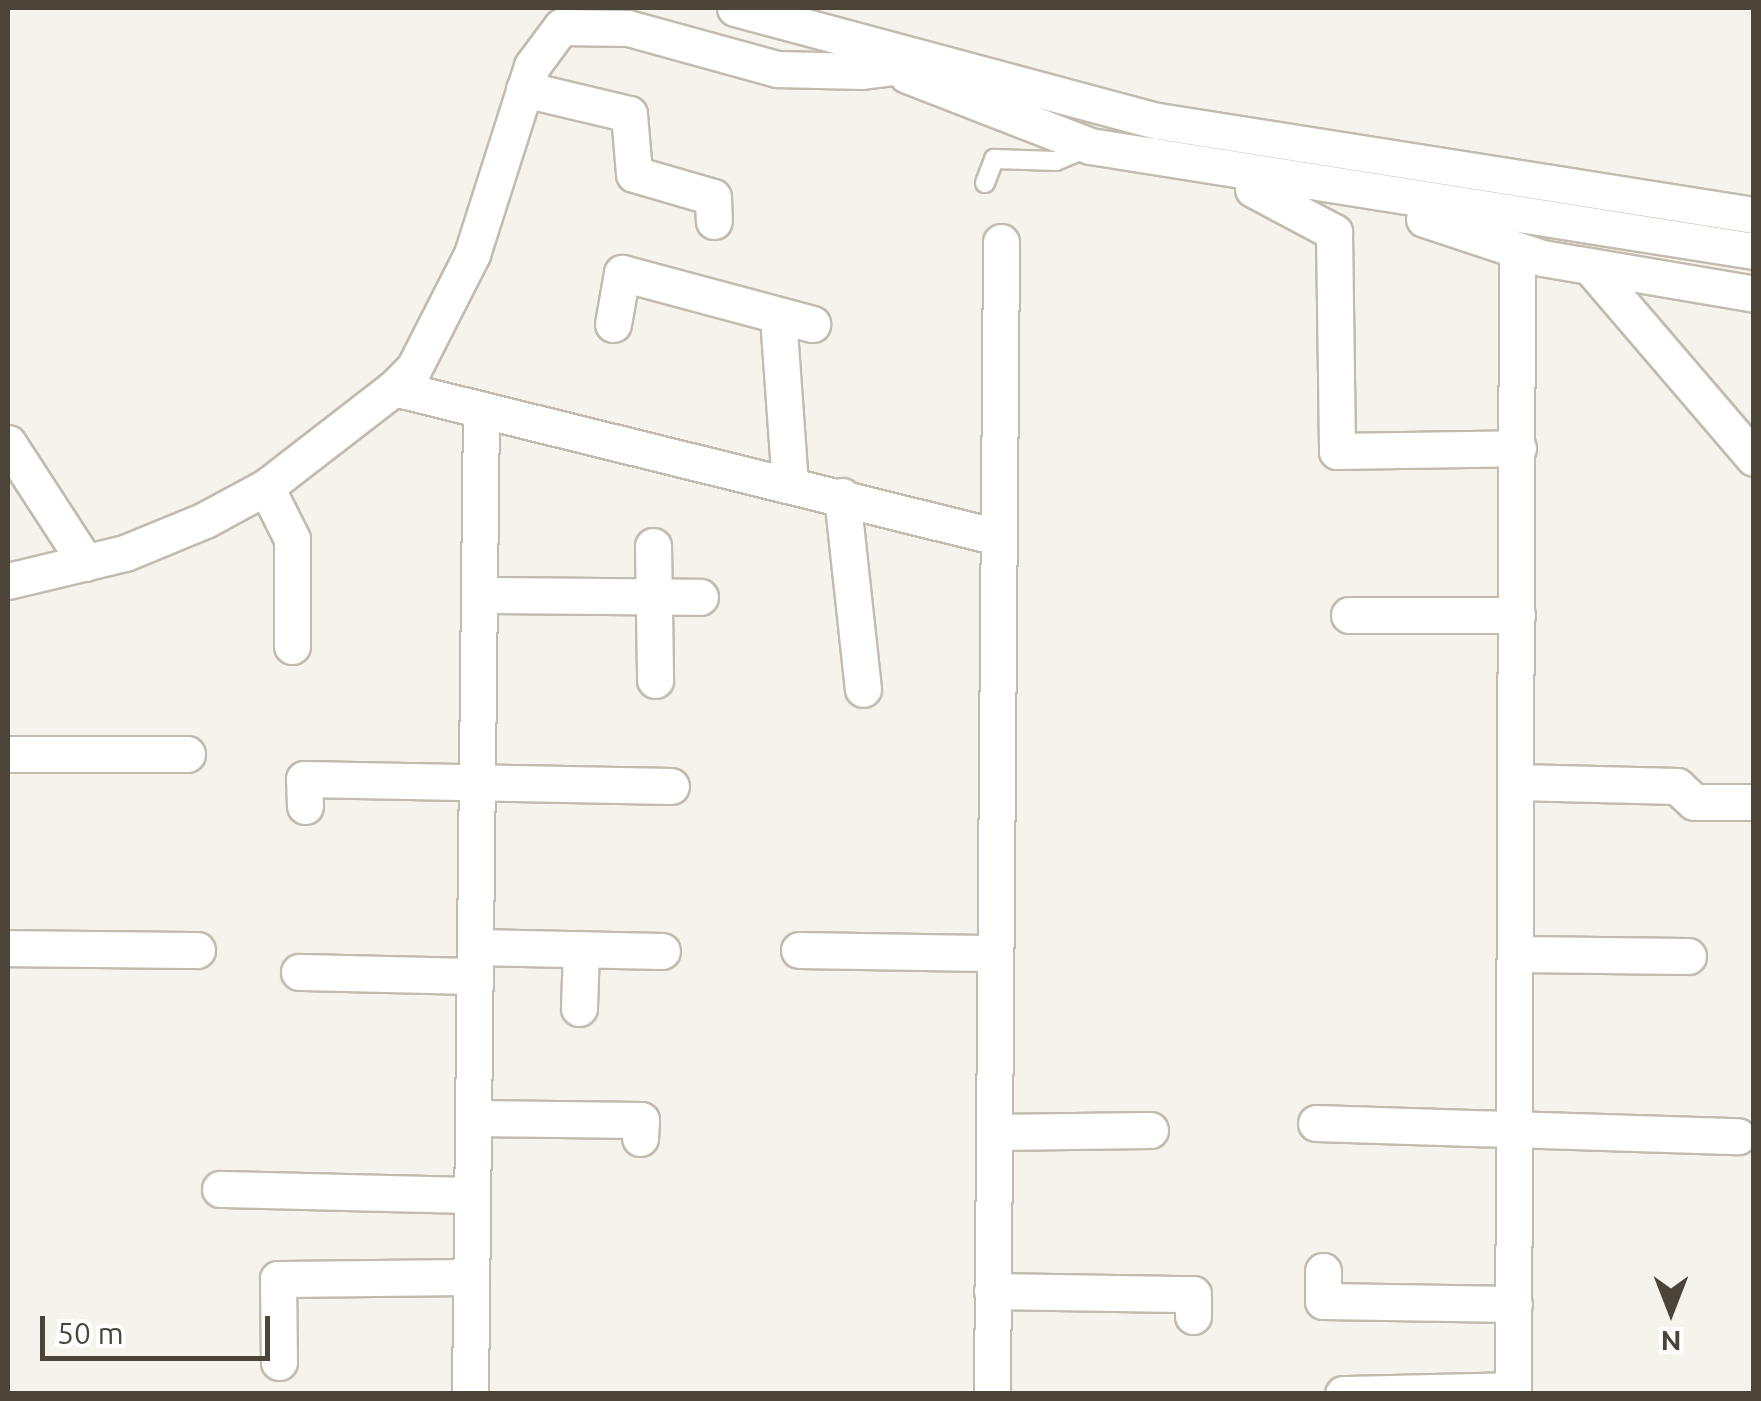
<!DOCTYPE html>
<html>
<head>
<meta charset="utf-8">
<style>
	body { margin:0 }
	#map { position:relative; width:1761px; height:1401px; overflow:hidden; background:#f6f3ec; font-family:Ubuntu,sans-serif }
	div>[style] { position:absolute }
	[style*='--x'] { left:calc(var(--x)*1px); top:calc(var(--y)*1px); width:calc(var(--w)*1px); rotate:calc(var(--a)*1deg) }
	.roads { filter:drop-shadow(2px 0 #c2bbae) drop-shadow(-2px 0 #c2bbae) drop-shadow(0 2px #c2bbae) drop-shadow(0 -2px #c2bbae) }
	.service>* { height:18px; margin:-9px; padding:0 9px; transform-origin:9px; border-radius:9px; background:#fff }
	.minor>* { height:35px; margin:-17.5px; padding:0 17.5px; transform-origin:17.5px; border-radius:17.5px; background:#fff }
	span { translate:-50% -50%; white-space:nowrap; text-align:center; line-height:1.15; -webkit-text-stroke:10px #fff; paint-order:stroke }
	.frame { position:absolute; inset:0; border:10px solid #4b4439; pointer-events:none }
	.north { position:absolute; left:1621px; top:1261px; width:100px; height:100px; -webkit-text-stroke:8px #fff; paint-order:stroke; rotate:180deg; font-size:28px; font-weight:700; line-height:40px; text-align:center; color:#4b4439 }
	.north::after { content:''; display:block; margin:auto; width:35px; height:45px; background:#4b4439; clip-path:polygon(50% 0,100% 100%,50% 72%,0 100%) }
	.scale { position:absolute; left:40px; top:1316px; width:230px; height:45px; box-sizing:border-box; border:5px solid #4b4439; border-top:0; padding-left:12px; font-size:30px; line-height:35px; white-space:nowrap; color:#4b4439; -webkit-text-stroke:8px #fff; paint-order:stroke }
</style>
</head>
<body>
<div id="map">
	<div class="roads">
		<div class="service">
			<div style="--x:985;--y:183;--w:26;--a:-69"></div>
			<div style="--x:994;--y:159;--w:62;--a:1.8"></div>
			<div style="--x:1056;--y:161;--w:36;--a:-23"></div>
		</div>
		<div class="minor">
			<div style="--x:735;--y:8;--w:438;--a:15"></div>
			<div style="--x:1158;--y:121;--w:603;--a:8.96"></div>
			<div style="--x:907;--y:75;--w:196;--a:21.2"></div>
			<div style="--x:1090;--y:146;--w:672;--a:8.99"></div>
			<div style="--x:524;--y:89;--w:108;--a:13.4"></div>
			<div style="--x:629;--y:114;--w:60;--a:85.2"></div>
			<div style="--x:634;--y:174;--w:82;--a:16.2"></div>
			<div style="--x:713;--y:197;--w:24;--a:88"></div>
			<div style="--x:1253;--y:189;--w:92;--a:28"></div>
			<div style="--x:1334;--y:232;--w:219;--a:89.2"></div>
			<div style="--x:1337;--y:451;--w:181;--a:-0.9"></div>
			<div style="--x:1424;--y:219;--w:124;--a:18.3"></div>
			<div style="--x:1542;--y:258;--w:215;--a:9.6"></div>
			<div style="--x:1591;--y:268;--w:250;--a:49.4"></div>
			<div style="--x:778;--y:317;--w:166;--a:85.9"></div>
			<div style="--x:613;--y:324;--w:52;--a:-80"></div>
			<div style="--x:622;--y:273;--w:197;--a:15"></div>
			<div style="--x:394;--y:388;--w:622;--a:13.86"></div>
			<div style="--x:8;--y:443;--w:143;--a:57"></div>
			<div style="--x:266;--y:487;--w:58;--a:63.4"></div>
			<div style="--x:292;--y:539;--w:107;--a:90"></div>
			<div style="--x:842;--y:496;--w:194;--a:83.8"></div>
			<div style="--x:653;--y:546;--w:134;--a:89.1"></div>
			<div style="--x:8;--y:581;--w:120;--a:-13.5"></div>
			<div style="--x:125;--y:553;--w:87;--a:-22.4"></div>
			<div style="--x:205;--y:520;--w:69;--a:-28.4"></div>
			<div style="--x:266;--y:487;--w:162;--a:-37.7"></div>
			<div style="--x:394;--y:388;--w:28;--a:-45"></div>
			<div style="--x:414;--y:368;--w:128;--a:-63"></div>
			<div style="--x:472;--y:254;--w:197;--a:-72.3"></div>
			<div style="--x:532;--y:66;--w:49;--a:-53.4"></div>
			<div style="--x:561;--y:27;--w:67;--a:0.9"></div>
			<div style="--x:628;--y:28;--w:155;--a:15.4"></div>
			<div style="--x:777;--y:69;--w:85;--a:1.3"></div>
			<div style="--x:862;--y:71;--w:31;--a:-7"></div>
			<div style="--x:893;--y:67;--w:12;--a:-81"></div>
			<div style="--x:479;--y:595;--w:221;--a:0.5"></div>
			<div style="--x:1349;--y:615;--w:168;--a:0"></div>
			<div style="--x:8;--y:754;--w:179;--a:0"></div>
			<div style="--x:1516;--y:782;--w:161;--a:1.4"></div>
			<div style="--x:1677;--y:786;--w:23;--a:43"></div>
			<div style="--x:1694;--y:802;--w:60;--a:0"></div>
			<div style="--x:305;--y:806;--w:27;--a:-92"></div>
			<div style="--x:304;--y:779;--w:367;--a:1.1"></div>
			<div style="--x:475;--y:947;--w:187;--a:1.2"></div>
			<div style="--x:8;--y:948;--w:189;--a:0.6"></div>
			<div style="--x:799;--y:950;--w:196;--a:0.9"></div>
			<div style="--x:1515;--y:954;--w:173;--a:0.7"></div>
			<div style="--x:299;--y:972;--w:176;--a:1.3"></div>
			<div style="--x:579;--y:1008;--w:59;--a:-88.1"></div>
			<div style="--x:473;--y:1118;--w:168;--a:0.7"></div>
			<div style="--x:641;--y:1120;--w:18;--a:93"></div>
			<div style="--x:1316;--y:1123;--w:422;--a:1.8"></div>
			<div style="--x:994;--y:1132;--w:156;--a:-0.7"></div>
			<div style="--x:220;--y:1189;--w:252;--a:1.4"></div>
			<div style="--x:1323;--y:1271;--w:30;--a:90"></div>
			<div style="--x:1323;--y:1301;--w:191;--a:0.9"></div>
			<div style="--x:992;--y:1291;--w:201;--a:0.9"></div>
			<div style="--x:1193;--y:1294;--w:22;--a:90"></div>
			<div style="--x:279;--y:1362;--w:83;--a:-90.7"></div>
			<div style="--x:278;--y:1279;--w:193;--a:-0.6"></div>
			<div style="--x:470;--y:1394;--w:980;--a:-89.36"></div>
			<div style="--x:992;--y:1394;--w:1152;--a:-89.55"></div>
			<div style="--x:1343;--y:1394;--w:170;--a:-1.3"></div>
			<div style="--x:1513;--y:1394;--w:1143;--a:-89.8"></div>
		</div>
	</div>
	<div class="frame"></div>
	<div class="north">N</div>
	<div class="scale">50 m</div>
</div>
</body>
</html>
